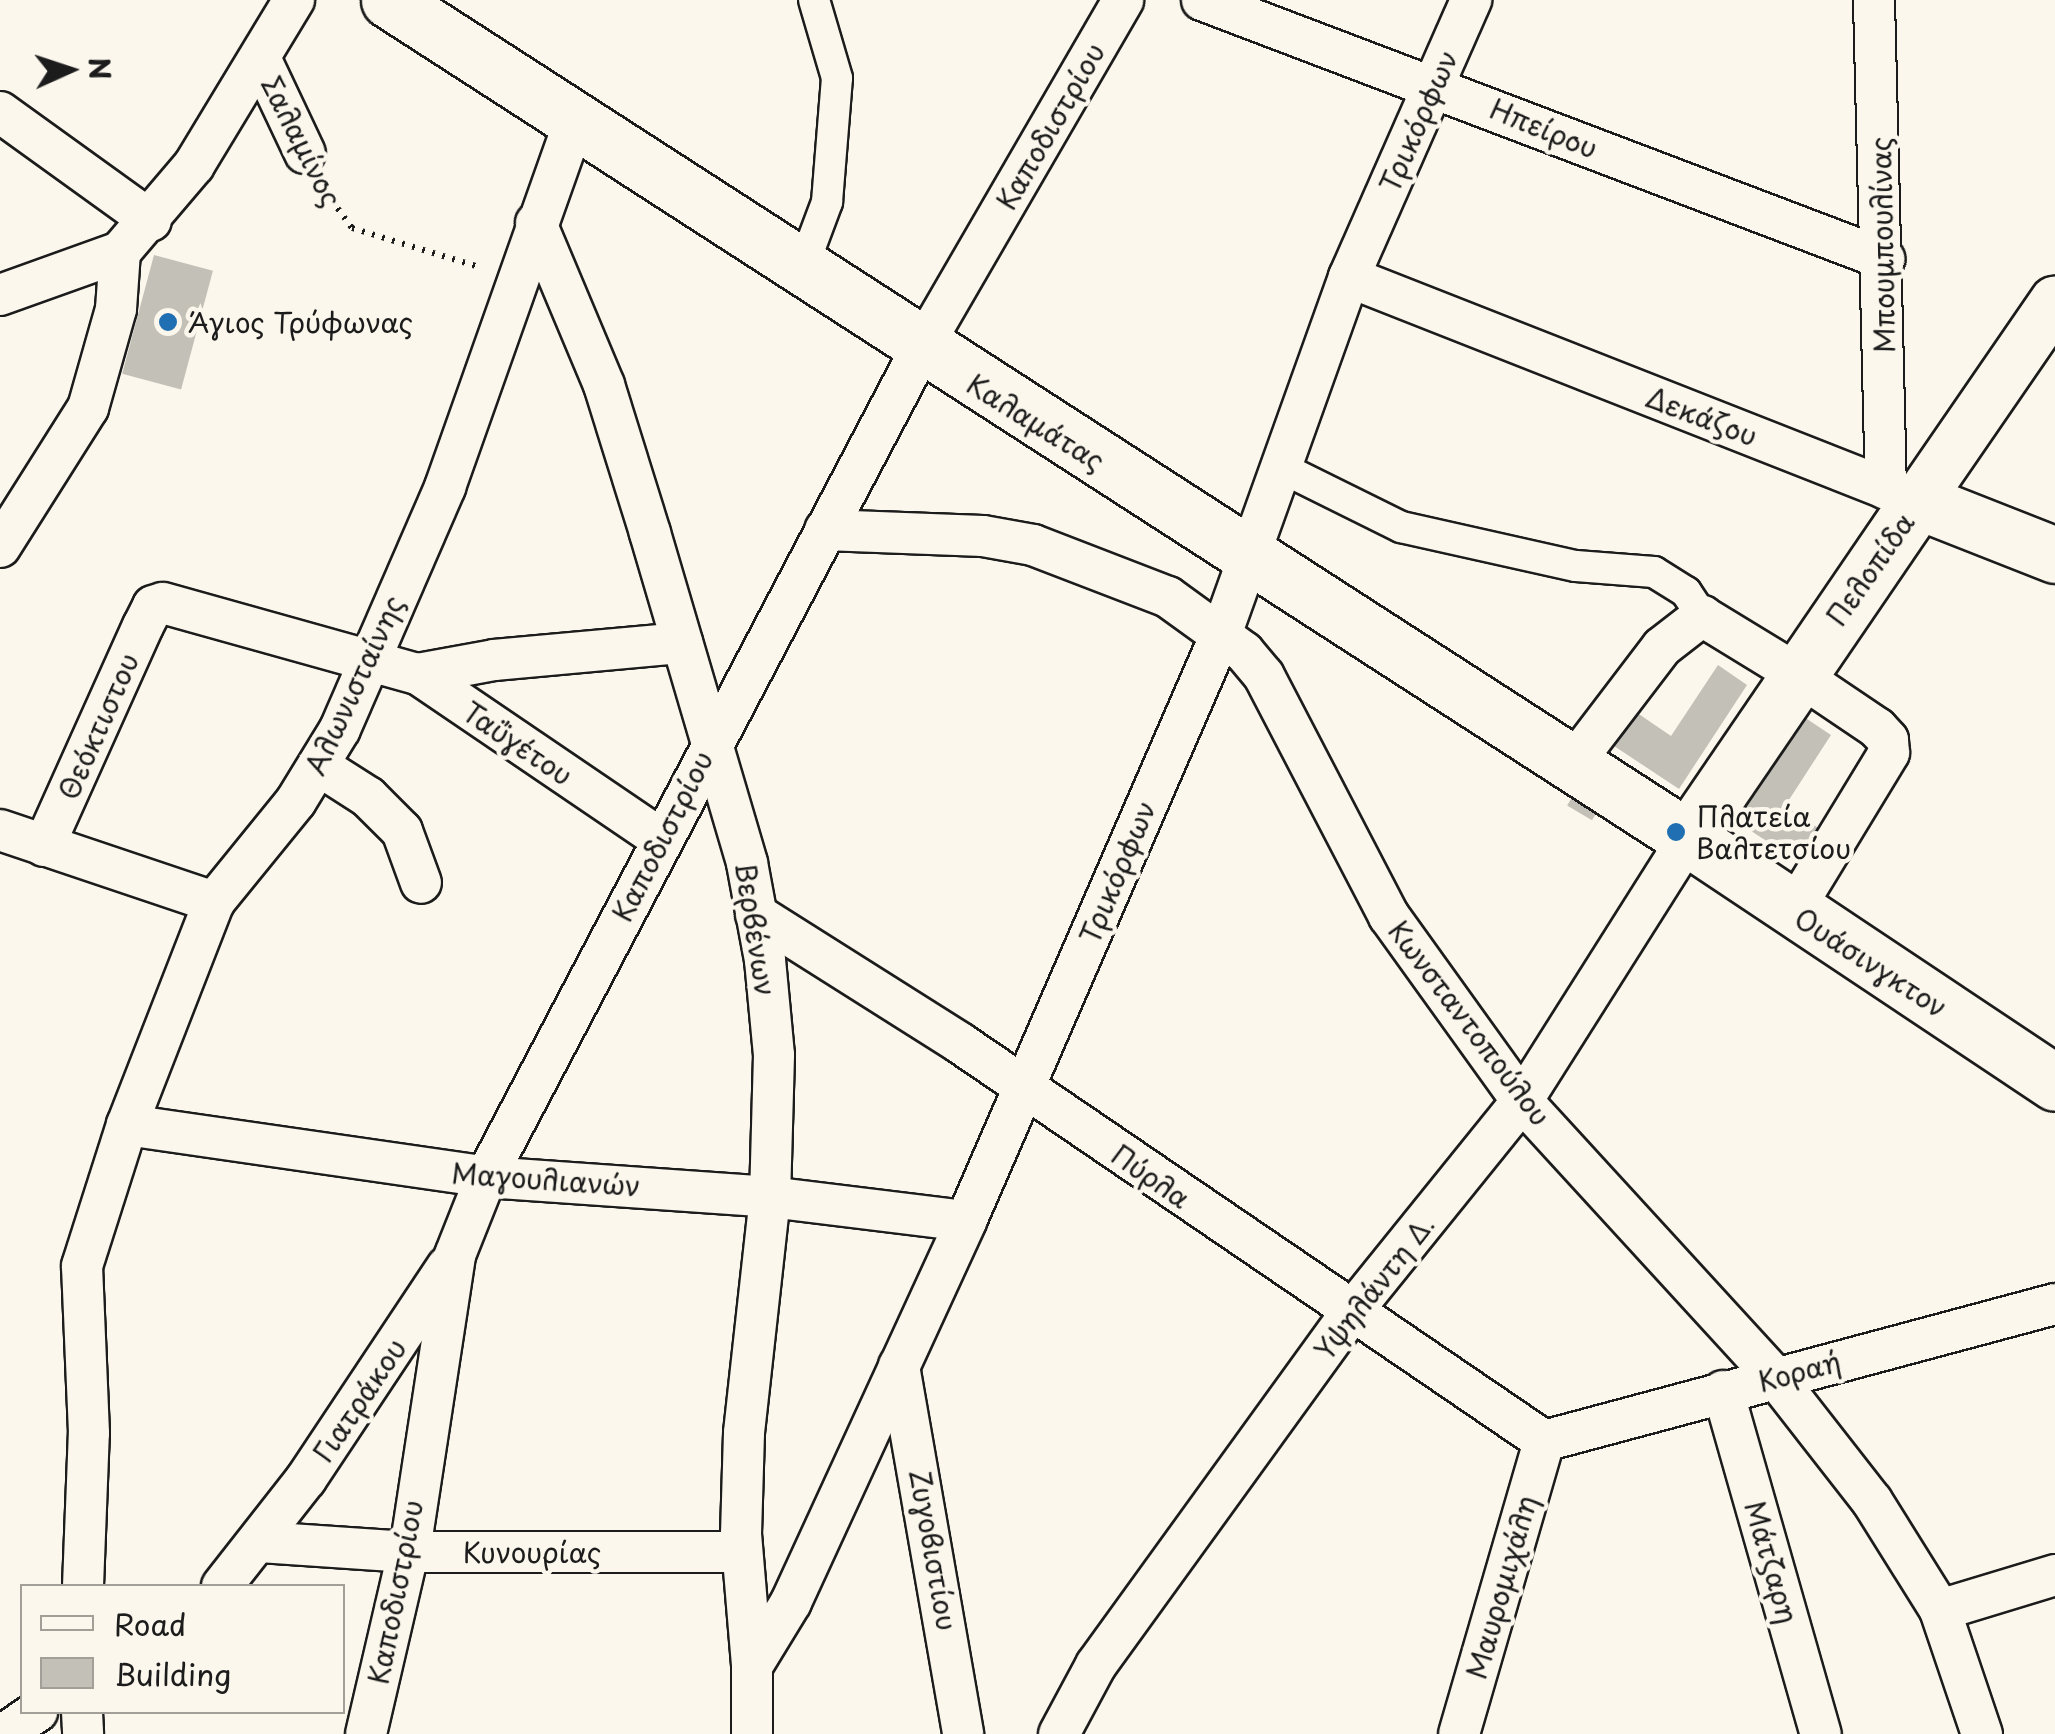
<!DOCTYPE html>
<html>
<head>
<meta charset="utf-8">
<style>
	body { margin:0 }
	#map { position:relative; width:2055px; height:1734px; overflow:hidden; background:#fbf7ec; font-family:"Playpen Sans",sans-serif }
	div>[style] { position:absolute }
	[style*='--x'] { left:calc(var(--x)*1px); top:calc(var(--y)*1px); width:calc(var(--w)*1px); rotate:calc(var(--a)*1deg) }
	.building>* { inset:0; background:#c3c0b8; transform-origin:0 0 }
	.path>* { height:6px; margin-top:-3px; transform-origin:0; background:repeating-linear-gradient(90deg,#1c1c1c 0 2.5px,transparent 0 10.5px) }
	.roads { filter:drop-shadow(2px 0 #1c1c1c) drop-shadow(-2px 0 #1c1c1c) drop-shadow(0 2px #1c1c1c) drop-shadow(0 -2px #1c1c1c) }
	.pedestrian>* { height:30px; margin:-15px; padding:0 15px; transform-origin:15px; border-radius:15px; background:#fbf7ec }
	.minor>* { height:40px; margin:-20px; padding:0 20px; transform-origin:20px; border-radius:20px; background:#fbf7ec }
	.tertiary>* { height:50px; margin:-25px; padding:0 25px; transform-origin:25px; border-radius:25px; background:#fbf7ec }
	.secondary>* { height:55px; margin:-27.5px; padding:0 27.5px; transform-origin:27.5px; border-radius:27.5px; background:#fbf7ec }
	.dots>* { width:28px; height:28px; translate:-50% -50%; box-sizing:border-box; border:5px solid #fbf7ec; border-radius:50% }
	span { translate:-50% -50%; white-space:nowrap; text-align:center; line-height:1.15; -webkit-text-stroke:9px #fbf7ec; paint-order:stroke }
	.street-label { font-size:28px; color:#1c1c1c }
	.poi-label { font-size:28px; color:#1c1c1c }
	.left { translate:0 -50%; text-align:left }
	.legend { position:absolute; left:20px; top:1584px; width:325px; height:130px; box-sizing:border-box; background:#fbf7ec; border:2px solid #a29f99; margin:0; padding:12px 18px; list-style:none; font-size:30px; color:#1c1c1c }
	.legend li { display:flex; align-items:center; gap:20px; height:50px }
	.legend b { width:50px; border:2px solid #a29f99 }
	.north { position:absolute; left:20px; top:20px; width:100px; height:100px; -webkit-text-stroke:8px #fbf7ec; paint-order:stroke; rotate:87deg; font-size:28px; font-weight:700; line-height:40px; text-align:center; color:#1c1c1c }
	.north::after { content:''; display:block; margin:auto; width:35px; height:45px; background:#1c1c1c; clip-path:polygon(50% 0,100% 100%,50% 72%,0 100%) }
</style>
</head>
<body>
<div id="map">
	<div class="building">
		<div style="left:154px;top:255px;width:61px;height:123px;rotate:15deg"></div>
		<div style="clip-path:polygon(1718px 665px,1747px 685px,1679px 789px,1608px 742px,1630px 708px,1671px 736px)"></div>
		<div style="clip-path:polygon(1801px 715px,1831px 735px,1785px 806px,1826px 833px,1804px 866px,1733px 819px)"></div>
		<div style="left:1580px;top:784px;width:29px;height:25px;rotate:31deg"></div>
	</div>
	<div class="path">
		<div style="--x:319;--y:183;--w:56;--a:53.7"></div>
		<div style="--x:352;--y:228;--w:136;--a:17.1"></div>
	</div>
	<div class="roads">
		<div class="pedestrian">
			<div style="--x:802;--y:269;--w:72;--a:-69.5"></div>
			<div style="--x:827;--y:202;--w:124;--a:-85.4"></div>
			<div style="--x:837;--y:78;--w:81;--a:-106.4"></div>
			<div style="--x:1282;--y:468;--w:133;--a:26.4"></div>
			<div style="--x:1401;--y:527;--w:179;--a:12.6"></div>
			<div style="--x:1576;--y:566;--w:78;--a:4.4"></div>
			<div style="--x:1654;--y:572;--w:38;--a:32"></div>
			<div style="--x:1686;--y:592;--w:29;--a:56"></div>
		</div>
		<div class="minor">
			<div style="--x:1202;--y:0;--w:730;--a:20.8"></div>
			<div style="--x:1874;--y:0;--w:489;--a:88.6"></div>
			<div style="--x:260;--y:58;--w:105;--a:64.7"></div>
			<div style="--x:0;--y:112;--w:186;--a:35.8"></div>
			<div style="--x:536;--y:223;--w:176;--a:67.2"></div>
			<div style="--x:604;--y:385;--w:155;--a:72.7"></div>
			<div style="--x:650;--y:533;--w:344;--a:73.6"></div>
			<div style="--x:747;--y:863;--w:99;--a:79.5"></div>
			<div style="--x:765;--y:960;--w:95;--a:84.6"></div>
			<div style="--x:774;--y:1055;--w:142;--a:91.6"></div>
			<div style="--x:770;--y:1197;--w:237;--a:96.3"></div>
			<div style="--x:744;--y:1433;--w:101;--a:91.7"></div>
			<div style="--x:741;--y:1534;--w:132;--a:85.2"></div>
			<div style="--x:1349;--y:277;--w:612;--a:21.49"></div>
			<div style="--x:0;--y:295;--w:127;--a:-19.7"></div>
			<div style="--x:825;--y:530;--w:158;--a:2.2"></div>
			<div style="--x:983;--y:536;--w:51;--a:10.2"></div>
			<div style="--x:1033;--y:545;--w:145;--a:21.1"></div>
			<div style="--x:1168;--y:597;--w:94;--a:35.9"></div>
			<div style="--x:1244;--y:652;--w:31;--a:50"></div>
			<div style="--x:1264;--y:676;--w:271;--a:62.5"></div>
			<div style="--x:1389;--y:916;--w:228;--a:54.3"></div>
			<div style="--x:1522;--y:1101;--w:374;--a:47.5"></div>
			<div style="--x:1775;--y:1377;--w:157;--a:52"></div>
			<div style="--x:1872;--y:1501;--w:128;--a:58"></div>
			<div style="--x:1940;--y:1610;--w:131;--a:71.3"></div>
			<div style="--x:0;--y:547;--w:165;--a:-57.7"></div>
			<div style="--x:88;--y:408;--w:103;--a:-74.2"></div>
			<div style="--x:116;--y:309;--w:57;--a:-86"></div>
			<div style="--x:120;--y:252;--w:114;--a:-49.6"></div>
			<div style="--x:194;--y:165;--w:193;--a:-58.8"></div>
			<div style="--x:418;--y:674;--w:77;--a:-10.4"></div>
			<div style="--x:494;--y:660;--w:189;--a:-5.2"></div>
			<div style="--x:1572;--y:765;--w:148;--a:-52.7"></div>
			<div style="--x:1662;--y:647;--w:51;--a:-37.8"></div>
			<div style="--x:1702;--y:616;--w:111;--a:31.4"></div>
			<div style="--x:1797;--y:674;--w:97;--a:34"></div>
			<div style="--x:1877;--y:728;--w:16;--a:47"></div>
			<div style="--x:1888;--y:740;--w:13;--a:86"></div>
			<div style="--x:1889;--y:753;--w:185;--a:121.3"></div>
			<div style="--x:321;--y:767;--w:56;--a:32.6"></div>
			<div style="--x:368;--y:797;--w:48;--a:45"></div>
			<div style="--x:402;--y:831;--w:55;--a:69.9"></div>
			<div style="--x:0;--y:830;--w:226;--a:18.6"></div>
			<div style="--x:44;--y:846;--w:241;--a:-65.8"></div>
			<div style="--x:143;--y:626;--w:22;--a:-63"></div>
			<div style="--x:153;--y:606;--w:10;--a:-17"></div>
			<div style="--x:163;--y:603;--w:265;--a:15.6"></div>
			<div style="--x:418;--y:674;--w:295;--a:34.2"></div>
			<div style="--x:756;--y:914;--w:241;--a:32.3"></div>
			<div style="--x:960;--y:1043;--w:707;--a:34.27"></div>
			<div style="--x:127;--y:1125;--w:363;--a:8.2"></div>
			<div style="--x:486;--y:1177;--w:285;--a:4"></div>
			<div style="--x:770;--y:1197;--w:197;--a:7"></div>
			<div style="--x:899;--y:1366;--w:374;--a:80.1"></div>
			<div style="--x:1723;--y:1391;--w:357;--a:74.1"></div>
			<div style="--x:1544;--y:1441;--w:529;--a:-15.01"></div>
			<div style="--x:260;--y:1542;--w:148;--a:3.9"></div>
			<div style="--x:408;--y:1552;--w:334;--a:0"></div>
			<div style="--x:83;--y:1586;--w:153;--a:-87.8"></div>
			<div style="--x:89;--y:1433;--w:167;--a:-92.4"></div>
			<div style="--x:82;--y:1266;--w:148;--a:-72.3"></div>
			<div style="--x:127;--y:1125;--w:239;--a:-68.7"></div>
			<div style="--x:214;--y:902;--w:130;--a:-50.9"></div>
			<div style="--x:296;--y:801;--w:84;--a:-58.6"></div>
			<div style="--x:340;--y:729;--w:264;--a:-66.5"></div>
			<div style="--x:445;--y:487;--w:390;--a:-70.5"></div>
			<div style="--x:222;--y:1586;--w:136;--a:-51.9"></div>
			<div style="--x:306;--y:1479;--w:255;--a:-56.4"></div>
			<div style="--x:1940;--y:1610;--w:120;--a:-16.9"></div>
			<div style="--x:82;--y:1712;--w:22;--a:87"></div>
			<div style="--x:4;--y:1734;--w:40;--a:-34"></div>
			<div style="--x:366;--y:1734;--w:202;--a:-76.9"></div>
			<div style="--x:412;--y:1537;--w:285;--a:-81.3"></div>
			<div style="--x:455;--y:1255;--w:84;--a:-68.3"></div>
			<div style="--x:486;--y:1177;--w:935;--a:-62.28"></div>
			<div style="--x:921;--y:349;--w:403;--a:-59.9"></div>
			<div style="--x:752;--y:1734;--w:68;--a:-90"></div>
			<div style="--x:752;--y:1666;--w:75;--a:-58.6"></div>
			<div style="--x:791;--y:1602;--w:419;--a:-65.3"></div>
			<div style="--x:966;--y:1221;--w:642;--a:-66.51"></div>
			<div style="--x:1222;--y:632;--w:377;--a:-70.3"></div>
			<div style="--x:1349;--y:277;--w:303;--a:-66.2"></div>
			<div style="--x:1059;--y:1734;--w:78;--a:-61.8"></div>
			<div style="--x:1096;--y:1665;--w:433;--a:-54.1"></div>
			<div style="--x:1350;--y:1314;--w:274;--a:-51.1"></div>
			<div style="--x:1522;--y:1101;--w:311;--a:-57.7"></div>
			<div style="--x:1459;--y:1734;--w:305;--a:-73.8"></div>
		</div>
		<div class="tertiary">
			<div style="--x:1918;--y:501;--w:242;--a:-55.5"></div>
		</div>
		<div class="secondary">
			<div style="--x:389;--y:0;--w:1546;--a:32.83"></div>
			<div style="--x:1688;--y:838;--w:441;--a:33.7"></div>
			<div style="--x:1688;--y:838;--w:408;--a:-55.7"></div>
			<div style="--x:1918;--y:501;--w:147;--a:21.5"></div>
		</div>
	</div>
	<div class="dots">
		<div style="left:168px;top:322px;background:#1f6fb2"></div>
		<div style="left:1676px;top:832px;background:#1f6fb2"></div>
	</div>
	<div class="street-label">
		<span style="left:1418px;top:121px;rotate:-66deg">Τρικόρφων</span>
		<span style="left:1050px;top:126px;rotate:-60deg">Καποδιστρίου</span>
		<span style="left:1544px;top:128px;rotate:22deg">Ηπείρου</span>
		<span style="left:302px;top:141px;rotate:63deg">Σαλαμίνος</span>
		<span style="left:1882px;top:245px;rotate:-91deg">Μπουμπουλίνας</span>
		<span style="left:1702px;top:416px;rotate:21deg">Δεκάζου</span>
		<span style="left:1036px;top:422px;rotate:32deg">Καλαμάτας</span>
		<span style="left:1870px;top:569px;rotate:-55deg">Πελοπίδα</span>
		<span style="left:354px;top:685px;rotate:-65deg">Αλωνισταίνης</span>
		<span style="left:98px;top:726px;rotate:-66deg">Θεόκτιστου</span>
		<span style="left:518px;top:743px;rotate:34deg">Ταΰγέτου</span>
		<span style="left:662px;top:836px;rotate:-63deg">Καποδιστρίου</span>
		<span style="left:1117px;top:872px;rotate:-67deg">Τρικόρφων</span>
		<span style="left:756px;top:929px;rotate:81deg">Βερβένων</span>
		<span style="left:1871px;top:962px;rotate:33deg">Ουάσινγκτον</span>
		<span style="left:1470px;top:1023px;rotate:53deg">Κωνσταντοπούλου</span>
		<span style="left:1151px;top:1176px;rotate:35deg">Πύρλα</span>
		<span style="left:546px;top:1179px;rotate:4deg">Μαγουλιανών</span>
		<span style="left:1374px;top:1287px;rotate:-52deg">Υψηλάντη Δ.</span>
		<span style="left:1799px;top:1371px;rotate:-15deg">Κοραή</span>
		<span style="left:359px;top:1400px;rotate:-56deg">Γιατράκου</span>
		<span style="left:934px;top:1550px;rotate:80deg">Ζυγοβιστίου</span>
		<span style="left:532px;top:1552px">Κυνουρίας</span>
		<span style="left:1772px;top:1562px;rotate:74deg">Μάτζαρη</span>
		<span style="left:1501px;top:1587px;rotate:-74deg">Μαυρομιχάλη</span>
		<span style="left:395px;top:1592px;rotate:-79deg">Καποδιστρίου</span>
	</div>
	<div class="poi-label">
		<span class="left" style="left:188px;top:322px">Άγιος Τρύφωνας</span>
		<span class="left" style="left:1696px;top:832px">Πλατεία<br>Βαλτετσίου</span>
	</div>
	<ul class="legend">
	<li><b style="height:12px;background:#fbf7ec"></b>Road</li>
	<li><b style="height:28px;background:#c3c0b8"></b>Building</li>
	</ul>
	<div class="north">N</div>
</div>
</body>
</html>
